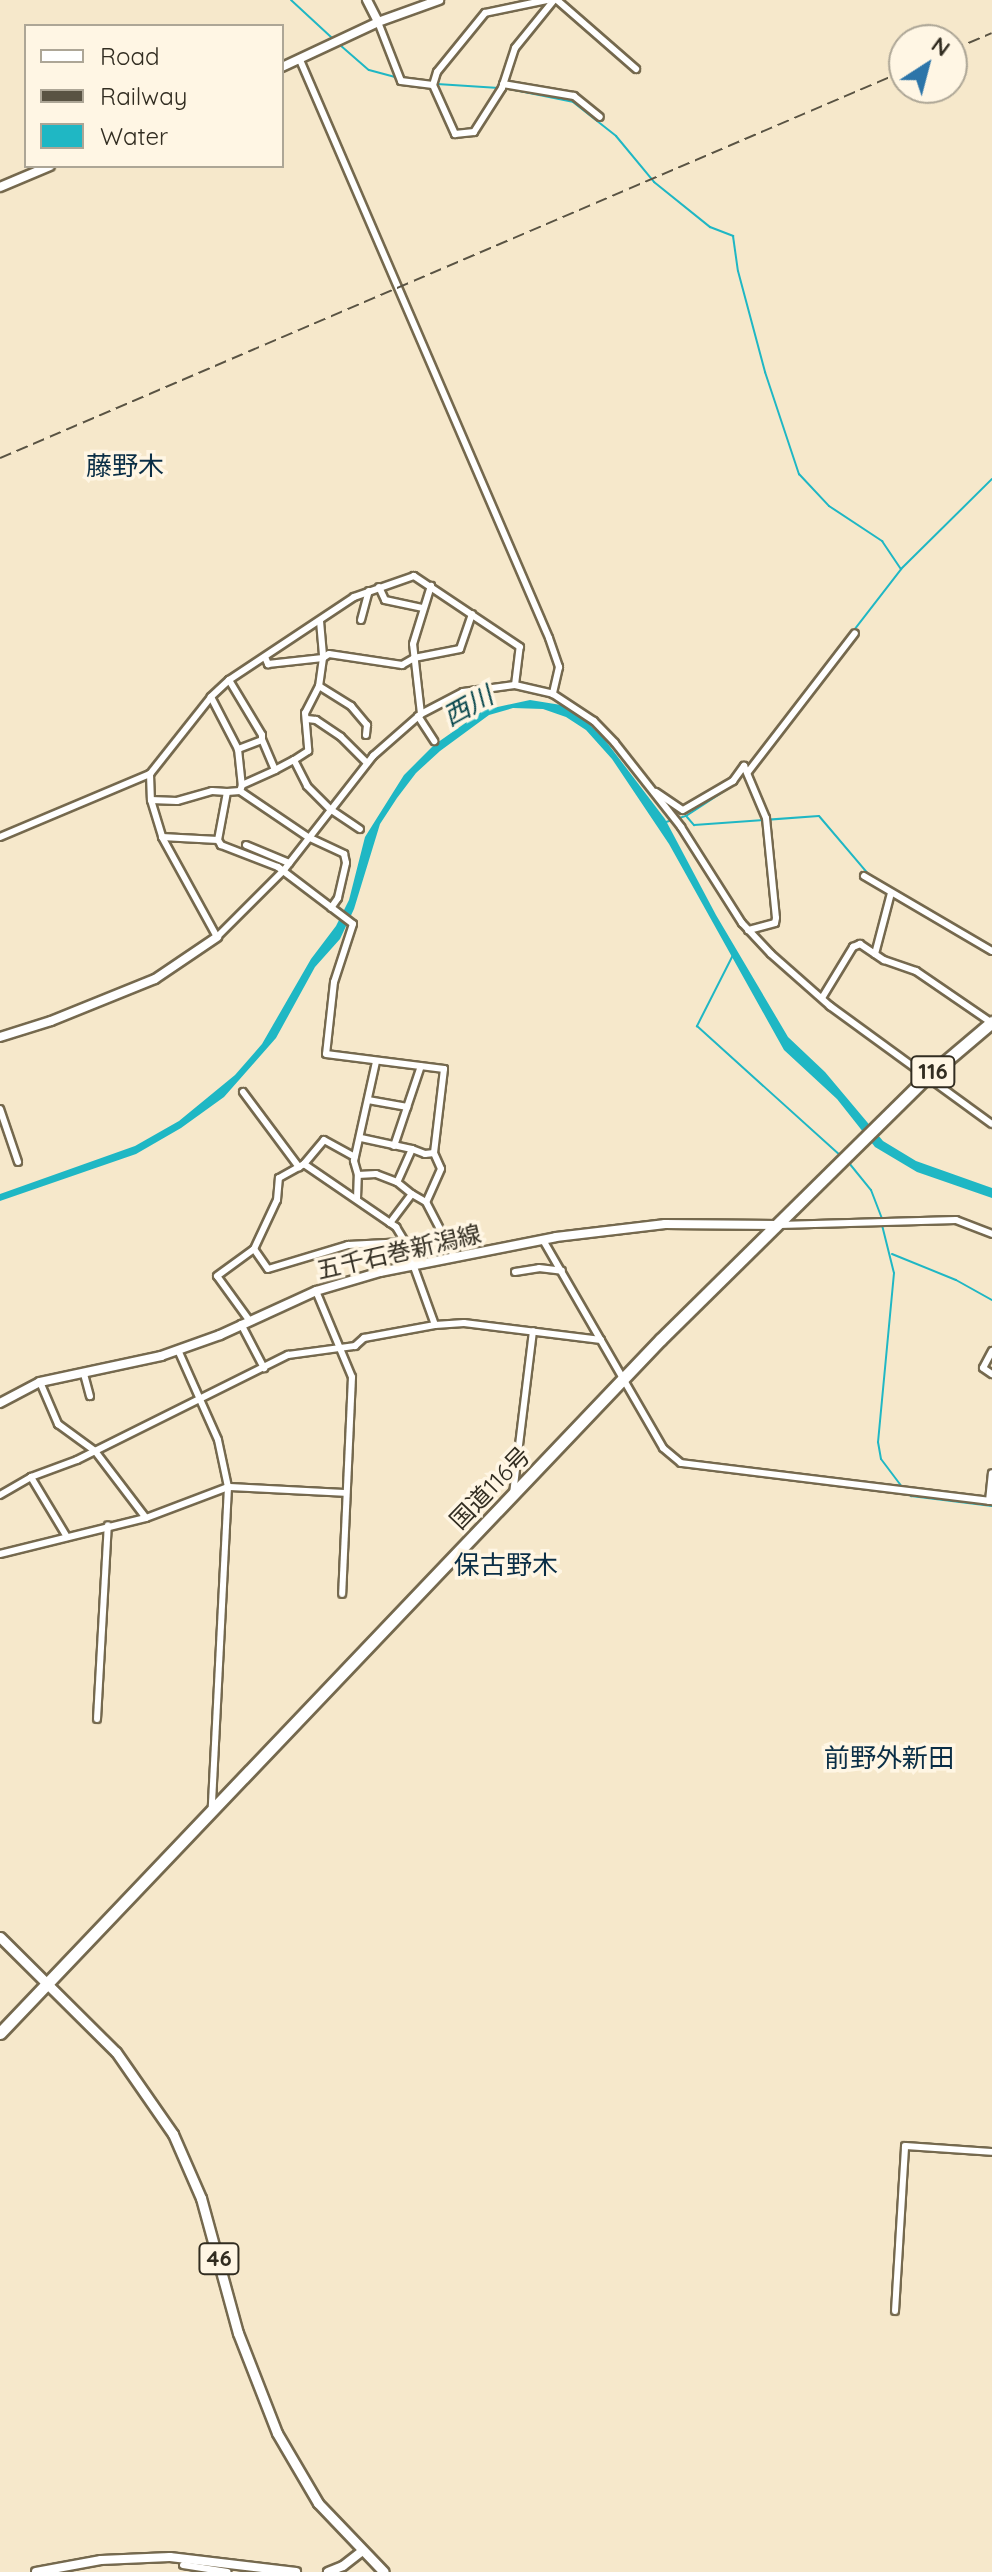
<!DOCTYPE html>
<html>
<head>
<meta charset="utf-8">
<style>
	body { margin:0 }
	#map { position:relative; width:992px; height:2572px; overflow:hidden; background:#f6e8cb; font-family:Quicksand,"Noto Sans JP",sans-serif }
	div>[style] { position:absolute }
	[style*='--x'] { left:calc(var(--x)*1px); top:calc(var(--y)*1px); width:calc(var(--w)*1px); rotate:calc(var(--a)*1deg) }
	.water>* { inset:0; background:#1fb7c4 }
	.stream>* { height:2px; margin:-1px; padding:0 1px; transform-origin:1px; border-radius:1px; background:#1fb7c4 }
	.roads { filter:drop-shadow(2px 0 #75694e) drop-shadow(-2px 0 #75694e) drop-shadow(0 2px #75694e) drop-shadow(0 -2px #75694e) }
	.street>* { height:6px; margin:-3px; padding:0 3px; transform-origin:3px; border-radius:3px; background:#fff }
	.secondary>* { height:8px; margin:-4px; padding:0 4px; transform-origin:4px; border-radius:4px; background:#fff }
	.primary>* { height:9px; margin:-4.5px; padding:0 4.5px; transform-origin:4.5px; border-radius:4.5px; background:#fff }
	.highway>* { height:11px; margin:-5.5px; padding:0 5.5px; transform-origin:5.5px; border-radius:5.5px; background:#fff }
	.rail>* { height:2px; margin-top:-1px; transform-origin:0; background:repeating-linear-gradient(90deg,#595343 0 12px,transparent 0 18px) }
	span { translate:-50% -50%; white-space:nowrap; text-align:center; line-height:1.15; -webkit-text-stroke:7px #fff6e4; paint-order:stroke }
	.shield-label span { padding:2px 6px; background:#fff6e4; border:2px solid; border-radius:6px; -webkit-text-stroke-width:0 }
	.shield-label { font-size:22px; color:#322d21; font-weight:700 }
	.street-label { font-size:24px; color:#322d21 }
	.neighbourhood-label { font-size:26px; color:#0a2e46 }
	.water-label { font-size:26px; color:#07464c; font-style:italic }
	.legend { position:absolute; left:24px; top:24px; width:260px; height:144px; box-sizing:border-box; background:#fff6e4; border:2px solid #ada696; margin:0; padding:10px 14px; list-style:none; font-size:24px; color:#322d21 }
	.legend li { display:flex; align-items:center; gap:16px; height:40px }
	.legend b { width:40px; border:2px solid #ada696 }
	.north { position:absolute; left:888px; top:24px; width:80px; height:80px; box-sizing:border-box; background:#fff6e4; border:2px solid #ada696; border-radius:50%; rotate:36deg; font-size:22px; font-weight:700; line-height:32px; text-align:center; color:#322d21 }
	.north::after { content:''; display:block; margin:auto; width:28px; height:36px; background:#2c75a9; clip-path:polygon(50% 0,100% 100%,50% 72%,0 100%) }
</style>
</head>
<body>
<div id="map">
	<div class="water">
		<div style="clip-path:polygon(530px 700px,561px 705px,584px 719px,605px 740px,665px 819px,716px 915px,788px 1037px,825px 1072px,883px 1141px,916px 1161px,992px 1188px,992px 1198px,917px 1172px,875px 1147px,837px 1099px,784px 1050px,669px 844px,612px 759px,586px 730px,566px 717px,543px 709px,513px 708px,489px 715px,440px 751px,416px 773px,397px 798px,380px 824px,354px 909px,340px 939px,315px 967px,276px 1038px,224px 1097px,181px 1128px,136px 1154px,0 1201px,0 1194px,135px 1146px,179px 1121px,235px 1075px,262px 1044px,311px 959px,336px 926px,349px 900px,365px 837px,404px 775px,434px 745px,484px 710px)"></div>
	</div>
	<div class="stream">
		<div style="--x:291;--y:0;--w:56;--a:42.8"></div>
		<div style="--x:340;--y:45;--w:38;--a:41"></div>
		<div style="--x:369;--y:70;--w:27;--a:15"></div>
		<div style="--x:437;--y:84;--w:62;--a:3.7"></div>
		<div style="--x:505;--y:88;--w:69;--a:11.6"></div>
		<div style="--x:573;--y:102;--w:55;--a:38.3"></div>
		<div style="--x:616;--y:136;--w:60;--a:50.4"></div>
		<div style="--x:654;--y:182;--w:72;--a:38.8"></div>
		<div style="--x:710;--y:227;--w:25;--a:21"></div>
		<div style="--x:733;--y:236;--w:35;--a:82"></div>
		<div style="--x:738;--y:271;--w:105;--a:75"></div>
		<div style="--x:765;--y:372;--w:108;--a:71.6"></div>
		<div style="--x:799;--y:474;--w:44;--a:46.8"></div>
		<div style="--x:829;--y:506;--w:64;--a:33.4"></div>
		<div style="--x:882;--y:541;--w:34;--a:56"></div>
		<div style="--x:687;--y:817;--w:11;--a:49"></div>
		<div style="--x:694;--y:825;--w:125;--a:-4.1"></div>
		<div style="--x:819;--y:816;--w:77;--a:49.7"></div>
		<div style="--x:666;--y:822;--w:21;--a:-17"></div>
		<div style="--x:686;--y:816;--w:59;--a:-33.1"></div>
		<div style="--x:735;--y:784;--w:272;--a:-52.3"></div>
		<div style="--x:901;--y:569;--w:128;--a:-44.7"></div>
		<div style="--x:733;--y:955;--w:80;--a:116.9"></div>
		<div style="--x:697;--y:1026;--w:194;--a:42.1"></div>
		<div style="--x:849;--y:1163;--w:35;--a:51"></div>
		<div style="--x:871;--y:1190;--w:30;--a:69"></div>
		<div style="--x:882;--y:1225;--w:49;--a:76"></div>
		<div style="--x:894;--y:1273;--w:170;--a:95.4"></div>
		<div style="--x:878;--y:1442;--w:17;--a:80"></div>
		<div style="--x:881;--y:1459;--w:36;--a:53"></div>
		<div style="--x:892;--y:1254;--w:69;--a:22.1"></div>
		<div style="--x:956;--y:1280;--w:41;--a:29.1"></div>
		<div style="--x:907;--y:1492;--w:6;--a:45"></div>
		<div style="--x:911;--y:1496;--w:82;--a:7"></div>
	</div>
	<div class="roads">
		<div class="street">
			<div style="--x:547;--y:0;--w:63;--a:168.2"></div>
			<div style="--x:485;--y:13;--w:76;--a:129.1"></div>
			<div style="--x:437;--y:72;--w:14;--a:107"></div>
			<div style="--x:433;--y:85;--w:54;--a:65.8"></div>
			<div style="--x:455;--y:134;--w:19;--a:-6"></div>
			<div style="--x:474;--y:132;--w:52;--a:-57.5"></div>
			<div style="--x:502;--y:88;--w:42;--a:-72"></div>
			<div style="--x:515;--y:48;--w:62;--a:-50.9"></div>
			<div style="--x:557;--y:0;--w:105;--a:41.1"></div>
			<div style="--x:378;--y:22;--w:63;--a:68.7"></div>
			<div style="--x:401;--y:81;--w:32;--a:7"></div>
			<div style="--x:300;--y:60;--w:629;--a:66.69"></div>
			<div style="--x:549;--y:638;--w:31;--a:71"></div>
			<div style="--x:559;--y:667;--w:28;--a:103"></div>
			<div style="--x:503;--y:84;--w:72;--a:9.6"></div>
			<div style="--x:574;--y:96;--w:33;--a:39"></div>
			<div style="--x:379;--y:587;--w:14;--a:65"></div>
			<div style="--x:385;--y:600;--w:39;--a:12"></div>
			<div style="--x:361;--y:620;--w:30;--a:-75"></div>
			<div style="--x:320;--y:621;--w:37;--a:85"></div>
			<div style="--x:323;--y:658;--w:28;--a:98"></div>
			<div style="--x:319;--y:686;--w:30;--a:117"></div>
			<div style="--x:305;--y:713;--w:38;--a:85"></div>
			<div style="--x:308;--y:751;--w:17;--a:147"></div>
			<div style="--x:294;--y:760;--w:29;--a:63"></div>
			<div style="--x:307;--y:786;--w:33;--a:45"></div>
			<div style="--x:330;--y:809;--w:36;--a:34"></div>
			<div style="--x:265;--y:657;--w:8;--a:67"></div>
			<div style="--x:268;--y:664;--w:55;--a:-6.2"></div>
			<div style="--x:323;--y:658;--w:7;--a:-34"></div>
			<div style="--x:329;--y:654;--w:74;--a:8.6"></div>
			<div style="--x:402;--y:665;--w:14;--a:-30"></div>
			<div style="--x:414;--y:658;--w:47;--a:-11.1"></div>
			<div style="--x:460;--y:649;--w:37;--a:-71"></div>
			<div style="--x:229;--y:680;--w:64;--a:59"></div>
			<div style="--x:262;--y:735;--w:5;--a:90"></div>
			<div style="--x:262;--y:740;--w:26;--a:159"></div>
			<div style="--x:515;--y:685;--w:38;--a:-83"></div>
			<div style="--x:520;--y:647;--w:128;--a:-146.2"></div>
			<div style="--x:414;--y:576;--w:64;--a:160.7"></div>
			<div style="--x:354;--y:597;--w:150;--a:146.4"></div>
			<div style="--x:229;--y:680;--w:25;--a:137"></div>
			<div style="--x:211;--y:697;--w:98;--a:128.4"></div>
			<div style="--x:150;--y:774;--w:26;--a:88"></div>
			<div style="--x:151;--y:800;--w:39;--a:73"></div>
			<div style="--x:162;--y:837;--w:114;--a:61.2"></div>
			<div style="--x:217;--y:937;--w:95;--a:-45"></div>
			<div style="--x:284;--y:870;--w:145;--a:-52"></div>
			<div style="--x:373;--y:756;--w:64;--a:-41.2"></div>
			<div style="--x:421;--y:714;--w:47;--a:-27.6"></div>
			<div style="--x:463;--y:692;--w:52;--a:-7.7"></div>
			<div style="--x:515;--y:685;--w:39;--a:13"></div>
			<div style="--x:553;--y:694;--w:49;--a:33.4"></div>
			<div style="--x:594;--y:721;--w:30;--a:46"></div>
			<div style="--x:615;--y:743;--w:107;--a:51.8"></div>
			<div style="--x:681;--y:827;--w:114;--a:57.6"></div>
			<div style="--x:742;--y:923;--w:42;--a:46.9"></div>
			<div style="--x:771;--y:954;--w:79;--a:41.4"></div>
			<div style="--x:830;--y:1006;--w:200;--a:36.1"></div>
			<div style="--x:319;--y:686;--w:38;--a:32"></div>
			<div style="--x:351;--y:706;--w:25;--a:50"></div>
			<div style="--x:367;--y:725;--w:10;--a:96"></div>
			<div style="--x:211;--y:697;--w:59;--a:62.6"></div>
			<div style="--x:238;--y:749;--w:36;--a:84"></div>
			<div style="--x:242;--y:785;--w:6;--a:108"></div>
			<div style="--x:240;--y:791;--w:13;--a:176"></div>
			<div style="--x:421;--y:714;--w:70;--a:-96.5"></div>
			<div style="--x:413;--y:644;--w:61;--a:-72.8"></div>
			<div style="--x:418;--y:716;--w:30;--a:57"></div>
			<div style="--x:307;--y:719;--w:9;--a:6"></div>
			<div style="--x:316;--y:720;--w:30;--a:34"></div>
			<div style="--x:341;--y:737;--w:37;--a:45"></div>
			<div style="--x:275;--y:770;--w:21;--a:-28"></div>
			<div style="--x:748;--y:772;--w:175;--a:-52.4"></div>
			<div style="--x:242;--y:785;--w:36;--a:-24"></div>
			<div style="--x:275;--y:770;--w:33;--a:-113"></div>
			<div style="--x:240;--y:791;--w:82;--a:34.1"></div>
			<div style="--x:308;--y:837;--w:40;--a:25"></div>
			<div style="--x:344;--y:854;--w:9;--a:77"></div>
			<div style="--x:346;--y:863;--w:36;--a:103"></div>
			<div style="--x:338;--y:898;--w:12;--a:125"></div>
			<div style="--x:656;--y:792;--w:32;--a:34"></div>
			<div style="--x:683;--y:810;--w:58;--a:-30.1"></div>
			<div style="--x:733;--y:781;--w:19;--a:-54"></div>
			<div style="--x:744;--y:766;--w:56;--a:67.1"></div>
			<div style="--x:766;--y:818;--w:100;--a:84.3"></div>
			<div style="--x:776;--y:918;--w:5;--a:101"></div>
			<div style="--x:775;--y:923;--w:28;--a:165"></div>
			<div style="--x:151;--y:800;--w:26;--a:2"></div>
			<div style="--x:177;--y:801;--w:36;--a:-16"></div>
			<div style="--x:212;--y:791;--w:15;--a:4"></div>
			<div style="--x:227;--y:792;--w:49;--a:100.6"></div>
			<div style="--x:0;--y:837;--w:163;--a:-22.8"></div>
			<div style="--x:162;--y:837;--w:56;--a:3.1"></div>
			<div style="--x:218;--y:840;--w:6;--a:59"></div>
			<div style="--x:221;--y:845;--w:61;--a:21.1"></div>
			<div style="--x:278;--y:867;--w:94;--a:37.2"></div>
			<div style="--x:353;--y:924;--w:61;--a:108.1"></div>
			<div style="--x:334;--y:982;--w:72;--a:96.3"></div>
			<div style="--x:326;--y:1054;--w:119;--a:7.2"></div>
			<div style="--x:444;--y:1069;--w:85;--a:96.8"></div>
			<div style="--x:434;--y:1153;--w:17;--a:66"></div>
			<div style="--x:441;--y:1169;--w:36;--a:114"></div>
			<div style="--x:426;--y:1202;--w:63;--a:62.6"></div>
			<div style="--x:246;--y:845;--w:47;--a:22.7"></div>
			<div style="--x:864;--y:876;--w:148;--a:30.4"></div>
			<div style="--x:875;--y:954;--w:63;--a:-75.3"></div>
			<div style="--x:822;--y:998;--w:60;--a:-58.7"></div>
			<div style="--x:853;--y:947;--w:8;--a:-23"></div>
			<div style="--x:860;--y:944;--w:29;--a:34"></div>
			<div style="--x:884;--y:960;--w:34;--a:19"></div>
			<div style="--x:916;--y:971;--w:92;--a:34.4"></div>
			<div style="--x:243;--y:1092;--w:94;--a:53.3"></div>
			<div style="--x:368;--y:1100;--w:40;--a:10"></div>
			<div style="--x:0;--y:1109;--w:56;--a:71.2"></div>
			<div style="--x:361;--y:1138;--w:52;--a:12.2"></div>
			<div style="--x:412;--y:1149;--w:36;--a:114"></div>
			<div style="--x:397;--y:1182;--w:19;--a:39"></div>
			<div style="--x:394;--y:1146;--w:84;--a:-71.4"></div>
			<div style="--x:412;--y:1149;--w:14;--a:21"></div>
			<div style="--x:425;--y:1154;--w:9;--a:-6"></div>
			<div style="--x:304;--y:1164;--w:112;--a:34.4"></div>
			<div style="--x:396;--y:1227;--w:17;--a:59"></div>
			<div style="--x:405;--y:1242;--w:88;--a:70.1"></div>
			<div style="--x:358;--y:1175;--w:18;--a:-3"></div>
			<div style="--x:376;--y:1174;--w:22;--a:21"></div>
			<div style="--x:357;--y:1199;--w:24;--a:-88"></div>
			<div style="--x:358;--y:1175;--w:15;--a:-106"></div>
			<div style="--x:354;--y:1161;--w:101;--a:-77.5"></div>
			<div style="--x:390;--y:1223;--w:36;--a:-53"></div>
			<div style="--x:412;--y:1194;--w:16;--a:30"></div>
			<div style="--x:779;--y:1225;--w:177;--a:-1.6"></div>
			<div style="--x:956;--y:1220;--w:39;--a:21"></div>
			<div style="--x:543;--y:1240;--w:240;--a:60"></div>
			<div style="--x:663;--y:1448;--w:23;--a:40"></div>
			<div style="--x:681;--y:1463;--w:313;--a:7"></div>
			<div style="--x:254;--y:1249;--w:24;--a:55"></div>
			<div style="--x:268;--y:1269;--w:84;--a:-16.7"></div>
			<div style="--x:348;--y:1245;--w:57;--a:-3"></div>
			<div style="--x:515;--y:1272;--w:24;--a:-9"></div>
			<div style="--x:539;--y:1268;--w:23;--a:7"></div>
			<div style="--x:316;--y:1291;--w:93;--a:67.3"></div>
			<div style="--x:352;--y:1377;--w:217;--a:92.6"></div>
			<div style="--x:249;--y:1320;--w:54;--a:-126"></div>
			<div style="--x:217;--y:1276;--w:46;--a:-36.1"></div>
			<div style="--x:254;--y:1249;--w:54;--a:-64.9"></div>
			<div style="--x:277;--y:1200;--w:22;--a:-85"></div>
			<div style="--x:279;--y:1178;--w:29;--a:-29"></div>
			<div style="--x:304;--y:1164;--w:31;--a:-50"></div>
			<div style="--x:324;--y:1140;--w:35;--a:29"></div>
			<div style="--x:241;--y:1324;--w:50;--a:62.4"></div>
			<div style="--x:178;--y:1350;--w:98;--a:66"></div>
			<div style="--x:218;--y:1440;--w:48;--a:78"></div>
			<div style="--x:228;--y:1487;--w:320;--a:92.9"></div>
			<div style="--x:992;--y:1351;--w:19;--a:118"></div>
			<div style="--x:983;--y:1368;--w:11;--a:34"></div>
			<div style="--x:84;--y:1374;--w:23;--a:75"></div>
			<div style="--x:40;--y:1382;--w:46;--a:66.8"></div>
			<div style="--x:58;--y:1424;--w:46;--a:36.1"></div>
			<div style="--x:95;--y:1451;--w:84;--a:52.7"></div>
			<div style="--x:513;--y:1494;--w:164;--a:-83"></div>
			<div style="--x:0;--y:1495;--w:36;--a:-30"></div>
			<div style="--x:989;--y:1501;--w:28;--a:-84"></div>
			<div style="--x:67;--y:1537;--w:70;--a:-121"></div>
			<div style="--x:31;--y:1477;--w:49;--a:-20.3"></div>
			<div style="--x:77;--y:1460;--w:236;--a:-26.5"></div>
			<div style="--x:288;--y:1355;--w:68;--a:-7.7"></div>
			<div style="--x:355;--y:1346;--w:12;--a:-42"></div>
			<div style="--x:364;--y:1338;--w:72;--a:-10.4"></div>
			<div style="--x:435;--y:1325;--w:29;--a:-4"></div>
			<div style="--x:464;--y:1323;--w:138;--a:7.1"></div>
			<div style="--x:0;--y:1554;--w:150;--a:-13.9"></div>
			<div style="--x:146;--y:1518;--w:88;--a:-20.7"></div>
			<div style="--x:228;--y:1487;--w:118;--a:2.9"></div>
			<div style="--x:97;--y:1719;--w:194;--a:-86.8"></div>
			<div style="--x:895;--y:2311;--w:165;--a:-86.5"></div>
			<div style="--x:905;--y:2146;--w:87;--a:3.9"></div>
			<div style="--x:183;--y:2565;--w:45;--a:9"></div>
		</div>
		<div class="secondary">
			<div style="--x:367;--y:0;--w:25;--a:63"></div>
			<div style="--x:282;--y:67;--w:106;--a:-25.1"></div>
			<div style="--x:378;--y:22;--w:65;--a:-19.8"></div>
			<div style="--x:0;--y:187;--w:54;--a:-22.8"></div>
			<div style="--x:0;--y:1037;--w:53;--a:-17.4"></div>
			<div style="--x:51;--y:1021;--w:112;--a:-22"></div>
			<div style="--x:155;--y:979;--w:75;--a:-34.1"></div>
			<div style="--x:0;--y:1403;--w:45;--a:-27.7"></div>
			<div style="--x:40;--y:1382;--w:124;--a:-12.1"></div>
			<div style="--x:161;--y:1356;--w:63;--a:-19.6"></div>
			<div style="--x:220;--y:1335;--w:106;--a:-24.6"></div>
			<div style="--x:316;--y:1291;--w:67;--a:-16.5"></div>
			<div style="--x:380;--y:1272;--w:179;--a:-11.2"></div>
			<div style="--x:556;--y:1237;--w:110;--a:-6.8"></div>
			<div style="--x:665;--y:1224;--w:112;--a:0.5"></div>
			<div style="--x:36;--y:2572;--w:66;--a:-10.5"></div>
			<div style="--x:101;--y:2560;--w:69;--a:-2.5"></div>
			<div style="--x:170;--y:2557;--w:127;--a:6.8"></div>
			<div style="--x:328;--y:2572;--w:16;--a:-22"></div>
			<div style="--x:343;--y:2566;--w:24;--a:-38"></div>
		</div>
		<div class="primary">
			<div style="--x:0;--y:1937;--w:163;--a:44.8"></div>
			<div style="--x:116;--y:2052;--w:100;--a:55.2"></div>
			<div style="--x:173;--y:2134;--w:70;--a:66.4"></div>
			<div style="--x:201;--y:2198;--w:140;--a:74.7"></div>
			<div style="--x:238;--y:2333;--w:107;--a:68.7"></div>
			<div style="--x:277;--y:2433;--w:81;--a:59.6"></div>
			<div style="--x:318;--y:2503;--w:95;--a:46.3"></div>
		</div>
		<div class="highway">
			<div style="--x:0;--y:2033;--w:958;--a:-46.4"></div>
			<div style="--x:661;--y:1339;--w:372;--a:-44.6"></div>
			<div style="--x:926;--y:1078;--w:87;--a:-40.3"></div>
		</div>
	</div>
	<div class="rail">
		<div style="--x:952;--y:50;--w:43;--a:-23"></div>
		<div style="--x:0;--y:458;--w:983;--a:-23.18"></div>
	</div>
	<div class="shield-label">
		<span style="left:933px;top:1072px">116</span>
		<span style="left:219px;top:2259px">46</span>
	</div>
	<div class="street-label">
		<span style="left:399px;top:1252px;rotate:-13deg">五千石巻新潟線</span>
		<span style="left:490px;top:1488px;rotate:-46deg">国道116号</span>
	</div>
	<div class="neighbourhood-label">
		<span style="left:125px;top:466px">藤野木</span>
		<span style="left:506px;top:1565px">保古野木</span>
		<span style="left:889px;top:1758px">前野外新田</span>
	</div>
	<div class="water-label">
		<span style="left:468px;top:706px;rotate:-29deg">西川</span>
	</div>
	<ul class="legend">
	<li><b style="height:10px;background:#fff"></b>Road</li>
	<li><b style="height:10px;background:#595343"></b>Railway</li>
	<li><b style="height:22px;background:#1fb7c4"></b>Water</li>
	</ul>
	<div class="north">N</div>
</div>
</body>
</html>
